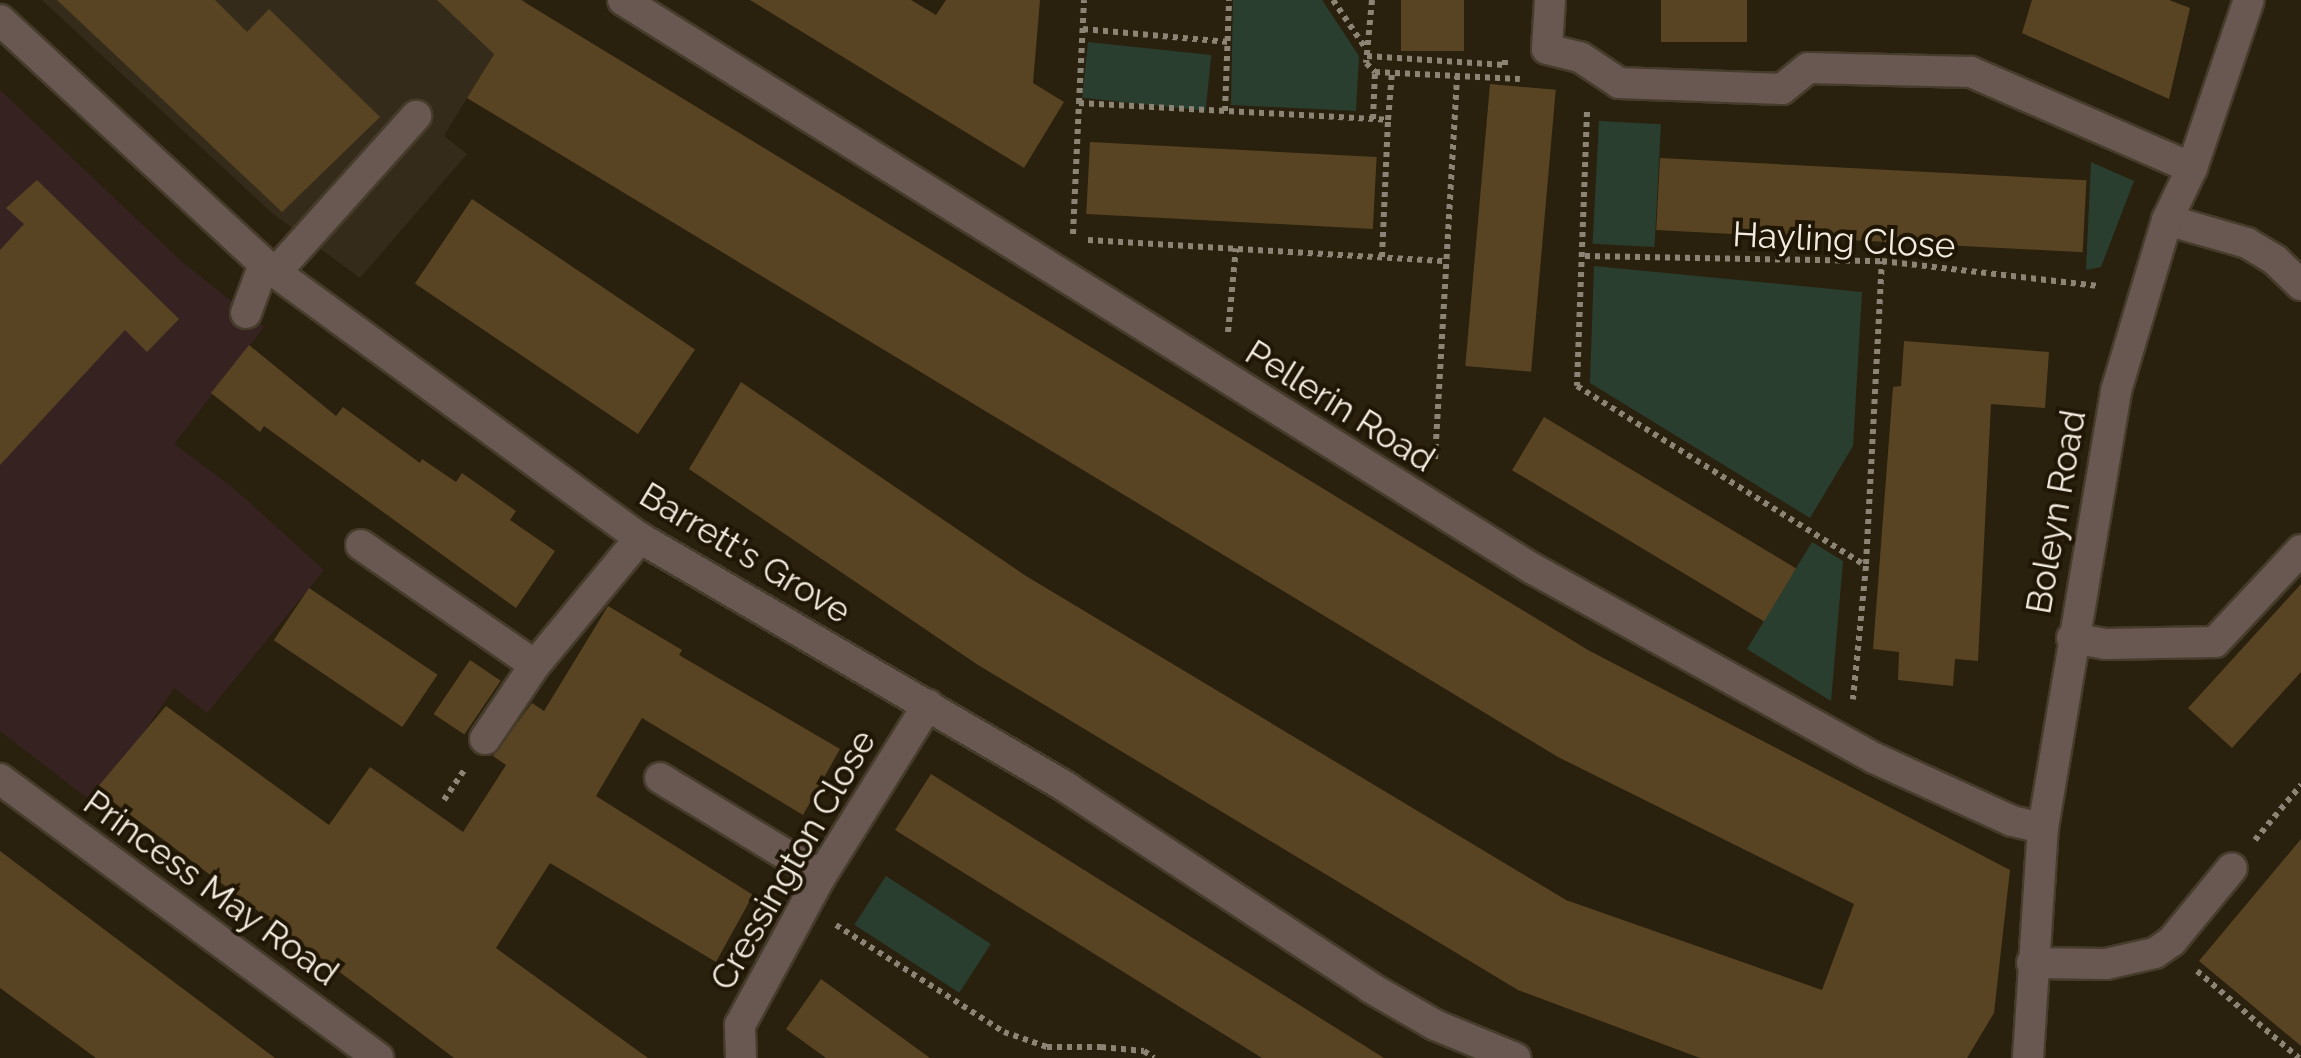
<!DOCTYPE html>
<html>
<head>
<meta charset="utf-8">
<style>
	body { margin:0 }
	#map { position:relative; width:2301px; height:1058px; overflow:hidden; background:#2a200e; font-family:Raleway,sans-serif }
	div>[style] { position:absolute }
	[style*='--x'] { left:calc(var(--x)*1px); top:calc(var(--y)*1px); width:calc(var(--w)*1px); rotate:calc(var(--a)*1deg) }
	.commercial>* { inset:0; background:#352b1b }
	.education>* { inset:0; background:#362321 }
	.green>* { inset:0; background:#2a3e2f; transform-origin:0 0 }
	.building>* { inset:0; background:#584422; transform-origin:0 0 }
	.path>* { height:6px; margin-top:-3px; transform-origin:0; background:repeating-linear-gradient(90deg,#8c8475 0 5px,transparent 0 10px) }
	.roads { filter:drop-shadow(2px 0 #463c2b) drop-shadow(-2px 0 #463c2b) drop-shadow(0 2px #463c2b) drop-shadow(0 -2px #463c2b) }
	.minor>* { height:30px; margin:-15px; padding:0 15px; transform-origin:15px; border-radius:15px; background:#695752 }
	span { translate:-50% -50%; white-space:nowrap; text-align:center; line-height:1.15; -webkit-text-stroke:8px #201605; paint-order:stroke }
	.street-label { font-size:35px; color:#f2ebe0 }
</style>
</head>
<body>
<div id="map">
	<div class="commercial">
		<div style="clip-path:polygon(42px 0,524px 0,525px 2px,444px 136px,467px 154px,360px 278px,272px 213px)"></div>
	</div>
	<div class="education">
		<div style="clip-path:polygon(0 90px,181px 261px,264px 327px,174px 444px,231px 486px,324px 570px,207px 713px,174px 688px,95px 804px,0 731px)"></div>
	</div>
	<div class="green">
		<div style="clip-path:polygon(1233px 0,1322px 0,1359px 56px,1356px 111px,1231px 105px)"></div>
		<div style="left:1088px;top:42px;width:124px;height:56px;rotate:6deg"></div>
		<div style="left:1599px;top:121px;width:62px;height:123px;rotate:3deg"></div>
		<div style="clip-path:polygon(2091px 162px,2134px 181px,2101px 267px,2086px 270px)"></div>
		<div style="clip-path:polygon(1594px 266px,1862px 292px,1853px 446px,1810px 518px,1590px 383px)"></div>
		<div style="clip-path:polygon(1812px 542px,1843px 561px,1831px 701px,1747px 649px)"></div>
		<div style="left:886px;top:876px;width:125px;height:58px;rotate:33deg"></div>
	</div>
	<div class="building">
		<div style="clip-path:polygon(57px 0,215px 0,247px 32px,269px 9px,380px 117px,282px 212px)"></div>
		<div style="clip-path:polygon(437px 0,521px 0,1588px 650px,2010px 870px,1994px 1013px,1967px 1058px,1700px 1058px,1518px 990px,978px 665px,689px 469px,741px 382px,1026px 576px,1566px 900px,1822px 990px,1854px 904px,1558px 757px,467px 98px,494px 54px)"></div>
		<div style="clip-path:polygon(750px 0,911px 0,936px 15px,946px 0,1040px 0,1033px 83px,1064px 102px,1024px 168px)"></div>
		<div style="left:1401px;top:0;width:63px;height:51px"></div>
		<div style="left:1661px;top:0;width:86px;height:42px"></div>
		<div style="clip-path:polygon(2032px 0,2169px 0,2190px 8px,2169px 99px,2022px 33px)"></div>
		<div style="left:1490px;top:84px;width:66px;height:283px;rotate:5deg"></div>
		<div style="left:1090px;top:142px;width:287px;height:72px;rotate:3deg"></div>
		<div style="left:1660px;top:158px;width:427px;height:72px;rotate:3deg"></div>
		<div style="clip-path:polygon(37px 180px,179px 319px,147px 352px,125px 330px,0 465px,0 250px,24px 224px,6px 208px)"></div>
		<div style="left:472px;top:199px;width:269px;height:102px;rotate:34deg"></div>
		<div style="clip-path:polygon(1904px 341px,2049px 352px,2045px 408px,1991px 404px,1978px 661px,1955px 659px,1953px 686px,1898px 680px,1899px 652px,1873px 649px,1893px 387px,1901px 386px)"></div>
		<div style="clip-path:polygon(249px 345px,336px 416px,343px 407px,420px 463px,422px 459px,456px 482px,462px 473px,516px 511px,510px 520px,555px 551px,516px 608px,264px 426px,260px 432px,211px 393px)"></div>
		<div style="left:1544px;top:417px;width:294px;height:62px;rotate:31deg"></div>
		<div style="clip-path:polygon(2301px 584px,2301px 672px,2232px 748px,2188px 708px)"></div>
		<div style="left:309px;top:588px;width:155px;height:63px;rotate:34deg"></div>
		<div style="clip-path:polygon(608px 606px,682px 650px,679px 655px,840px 749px,803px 815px,642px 718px,596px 796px,753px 895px,716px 962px,550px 863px,496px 948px,648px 1058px,454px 1058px,96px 789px,166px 706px,329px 825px,370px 767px,463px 832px,506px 765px,493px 756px,532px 703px,544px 711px)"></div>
		<div style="left:470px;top:660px;width:37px;height:65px;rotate:34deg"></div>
		<div style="clip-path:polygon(931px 774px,1384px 1058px,1262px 1058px,895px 830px)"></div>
		<div style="clip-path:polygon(2301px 839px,2301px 1046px,2199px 961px)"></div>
		<div style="clip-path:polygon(0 851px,275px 1058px,96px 1058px,0 988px)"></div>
		<div style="clip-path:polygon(821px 979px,930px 1058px,826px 1058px,786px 1029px)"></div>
	</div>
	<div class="path">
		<div style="--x:1333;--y:0;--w:59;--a:56"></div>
		<div style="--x:1372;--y:0;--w:63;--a:95.4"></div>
		<div style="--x:1366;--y:63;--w:13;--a:45"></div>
		<div style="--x:1083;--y:29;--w:146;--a:5.1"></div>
		<div style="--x:1367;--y:56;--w:138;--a:3.7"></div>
		<div style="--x:1505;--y:65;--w:9;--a:-90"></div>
		<div style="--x:1079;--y:103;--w:103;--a:-87.2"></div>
		<div style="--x:1225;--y:111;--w:111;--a:-87.9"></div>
		<div style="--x:1587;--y:112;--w:274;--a:92.1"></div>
		<div style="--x:1577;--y:386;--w:340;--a:31.9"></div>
		<div style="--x:1866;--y:566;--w:134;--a:95.6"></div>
		<div style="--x:1373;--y:119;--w:47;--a:-87.6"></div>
		<div style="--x:1375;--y:72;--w:145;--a:2.8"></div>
		<div style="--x:1073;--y:234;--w:131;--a:-87.4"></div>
		<div style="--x:1079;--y:103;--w:309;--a:3.1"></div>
		<div style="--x:1388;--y:120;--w:48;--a:-85.2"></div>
		<div style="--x:1088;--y:240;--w:359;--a:3.4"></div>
		<div style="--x:1585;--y:256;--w:297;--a:1"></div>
		<div style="--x:1882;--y:261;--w:218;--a:6.6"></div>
		<div style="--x:1382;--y:257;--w:137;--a:-87.5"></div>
		<div style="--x:1228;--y:332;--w:84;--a:-84.6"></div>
		<div style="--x:1435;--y:459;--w:384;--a:-86.7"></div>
		<div style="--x:1866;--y:564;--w:303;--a:-87"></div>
		<div style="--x:444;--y:800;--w:37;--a:-56"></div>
		<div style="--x:2255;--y:840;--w:72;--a:-50.1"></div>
		<div style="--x:836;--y:925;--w:199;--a:32.5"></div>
		<div style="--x:1004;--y:1032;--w:46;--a:19.2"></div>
		<div style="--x:1047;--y:1047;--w:54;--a:0"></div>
		<div style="--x:1101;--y:1047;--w:43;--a:5.3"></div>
		<div style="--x:1144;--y:1051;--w:12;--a:35"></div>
		<div style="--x:2197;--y:971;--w:134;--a:40.5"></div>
	</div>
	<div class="roads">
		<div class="minor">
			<div style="--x:623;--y:0;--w:1073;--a:32.02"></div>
			<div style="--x:1533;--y:569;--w:390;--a:29"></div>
			<div style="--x:1874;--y:758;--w:152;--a:24.5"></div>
			<div style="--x:2012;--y:821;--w:32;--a:13"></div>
			<div style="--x:1550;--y:0;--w:49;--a:93.5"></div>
			<div style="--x:1547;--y:49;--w:34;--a:14"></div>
			<div style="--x:1580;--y:57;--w:47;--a:33.7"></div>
			<div style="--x:1619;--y:83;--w:163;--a:2.1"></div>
			<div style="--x:1782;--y:89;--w:33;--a:-39"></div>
			<div style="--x:1808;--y:68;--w:163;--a:1.4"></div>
			<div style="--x:1971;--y:72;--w:241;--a:23.5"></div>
			<div style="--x:0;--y:20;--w:359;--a:42.7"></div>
			<div style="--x:264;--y:264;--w:465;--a:36.1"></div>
			<div style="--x:640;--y:538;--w:495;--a:30.3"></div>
			<div style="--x:1067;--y:788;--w:364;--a:33.3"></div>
			<div style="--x:1371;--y:988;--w:74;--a:30"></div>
			<div style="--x:1435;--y:1025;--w:87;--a:22.4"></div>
			<div style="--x:2167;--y:220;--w:83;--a:16"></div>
			<div style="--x:2247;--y:243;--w:33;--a:31"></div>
			<div style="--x:2275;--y:260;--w:36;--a:44"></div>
			<div style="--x:276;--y:272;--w:210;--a:-48.1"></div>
			<div style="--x:246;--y:313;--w:52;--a:-69.8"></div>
			<div style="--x:361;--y:545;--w:211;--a:34.6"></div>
			<div style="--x:2072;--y:638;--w:34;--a:10"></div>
			<div style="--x:2105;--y:644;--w:110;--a:-1"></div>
			<div style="--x:2215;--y:642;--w:126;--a:-46.9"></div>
			<div style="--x:485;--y:739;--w:89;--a:-56"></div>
			<div style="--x:535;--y:665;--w:165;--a:-50.4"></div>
			<div style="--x:660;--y:778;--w:188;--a:31.3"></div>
			<div style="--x:0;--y:779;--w:470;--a:36.4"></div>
			<div style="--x:2032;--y:963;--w:74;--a:0.8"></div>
			<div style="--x:2106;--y:964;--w:50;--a:-12.7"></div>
			<div style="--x:2155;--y:953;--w:21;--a:-35"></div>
			<div style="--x:2172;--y:941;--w:94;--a:-50.6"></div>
			<div style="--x:741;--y:1058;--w:33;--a:-92"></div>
			<div style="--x:740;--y:1025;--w:170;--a:-61.5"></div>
			<div style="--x:821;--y:876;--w:202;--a:-58"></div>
			<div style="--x:2028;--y:1058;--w:230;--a:-86.3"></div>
			<div style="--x:2043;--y:828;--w:443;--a:-80.5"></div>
			<div style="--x:2116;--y:391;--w:178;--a:-73.4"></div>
			<div style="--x:2167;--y:220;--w:58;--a:-64.3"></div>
			<div style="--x:2192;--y:168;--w:177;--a:-71.3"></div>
		</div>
	</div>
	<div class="street-label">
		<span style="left:1844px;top:240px;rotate:3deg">Hayling Close</span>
		<span style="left:1340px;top:406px;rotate:32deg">Pellerin Road</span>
		<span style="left:2056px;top:512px;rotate:-80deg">Boleyn Road</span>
		<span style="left:745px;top:553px;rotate:31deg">Barrett's Grove</span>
		<span style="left:793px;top:860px;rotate:-60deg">Cressington Close</span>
		<span style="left:211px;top:888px;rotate:36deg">Princess May Road</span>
	</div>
</div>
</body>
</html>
